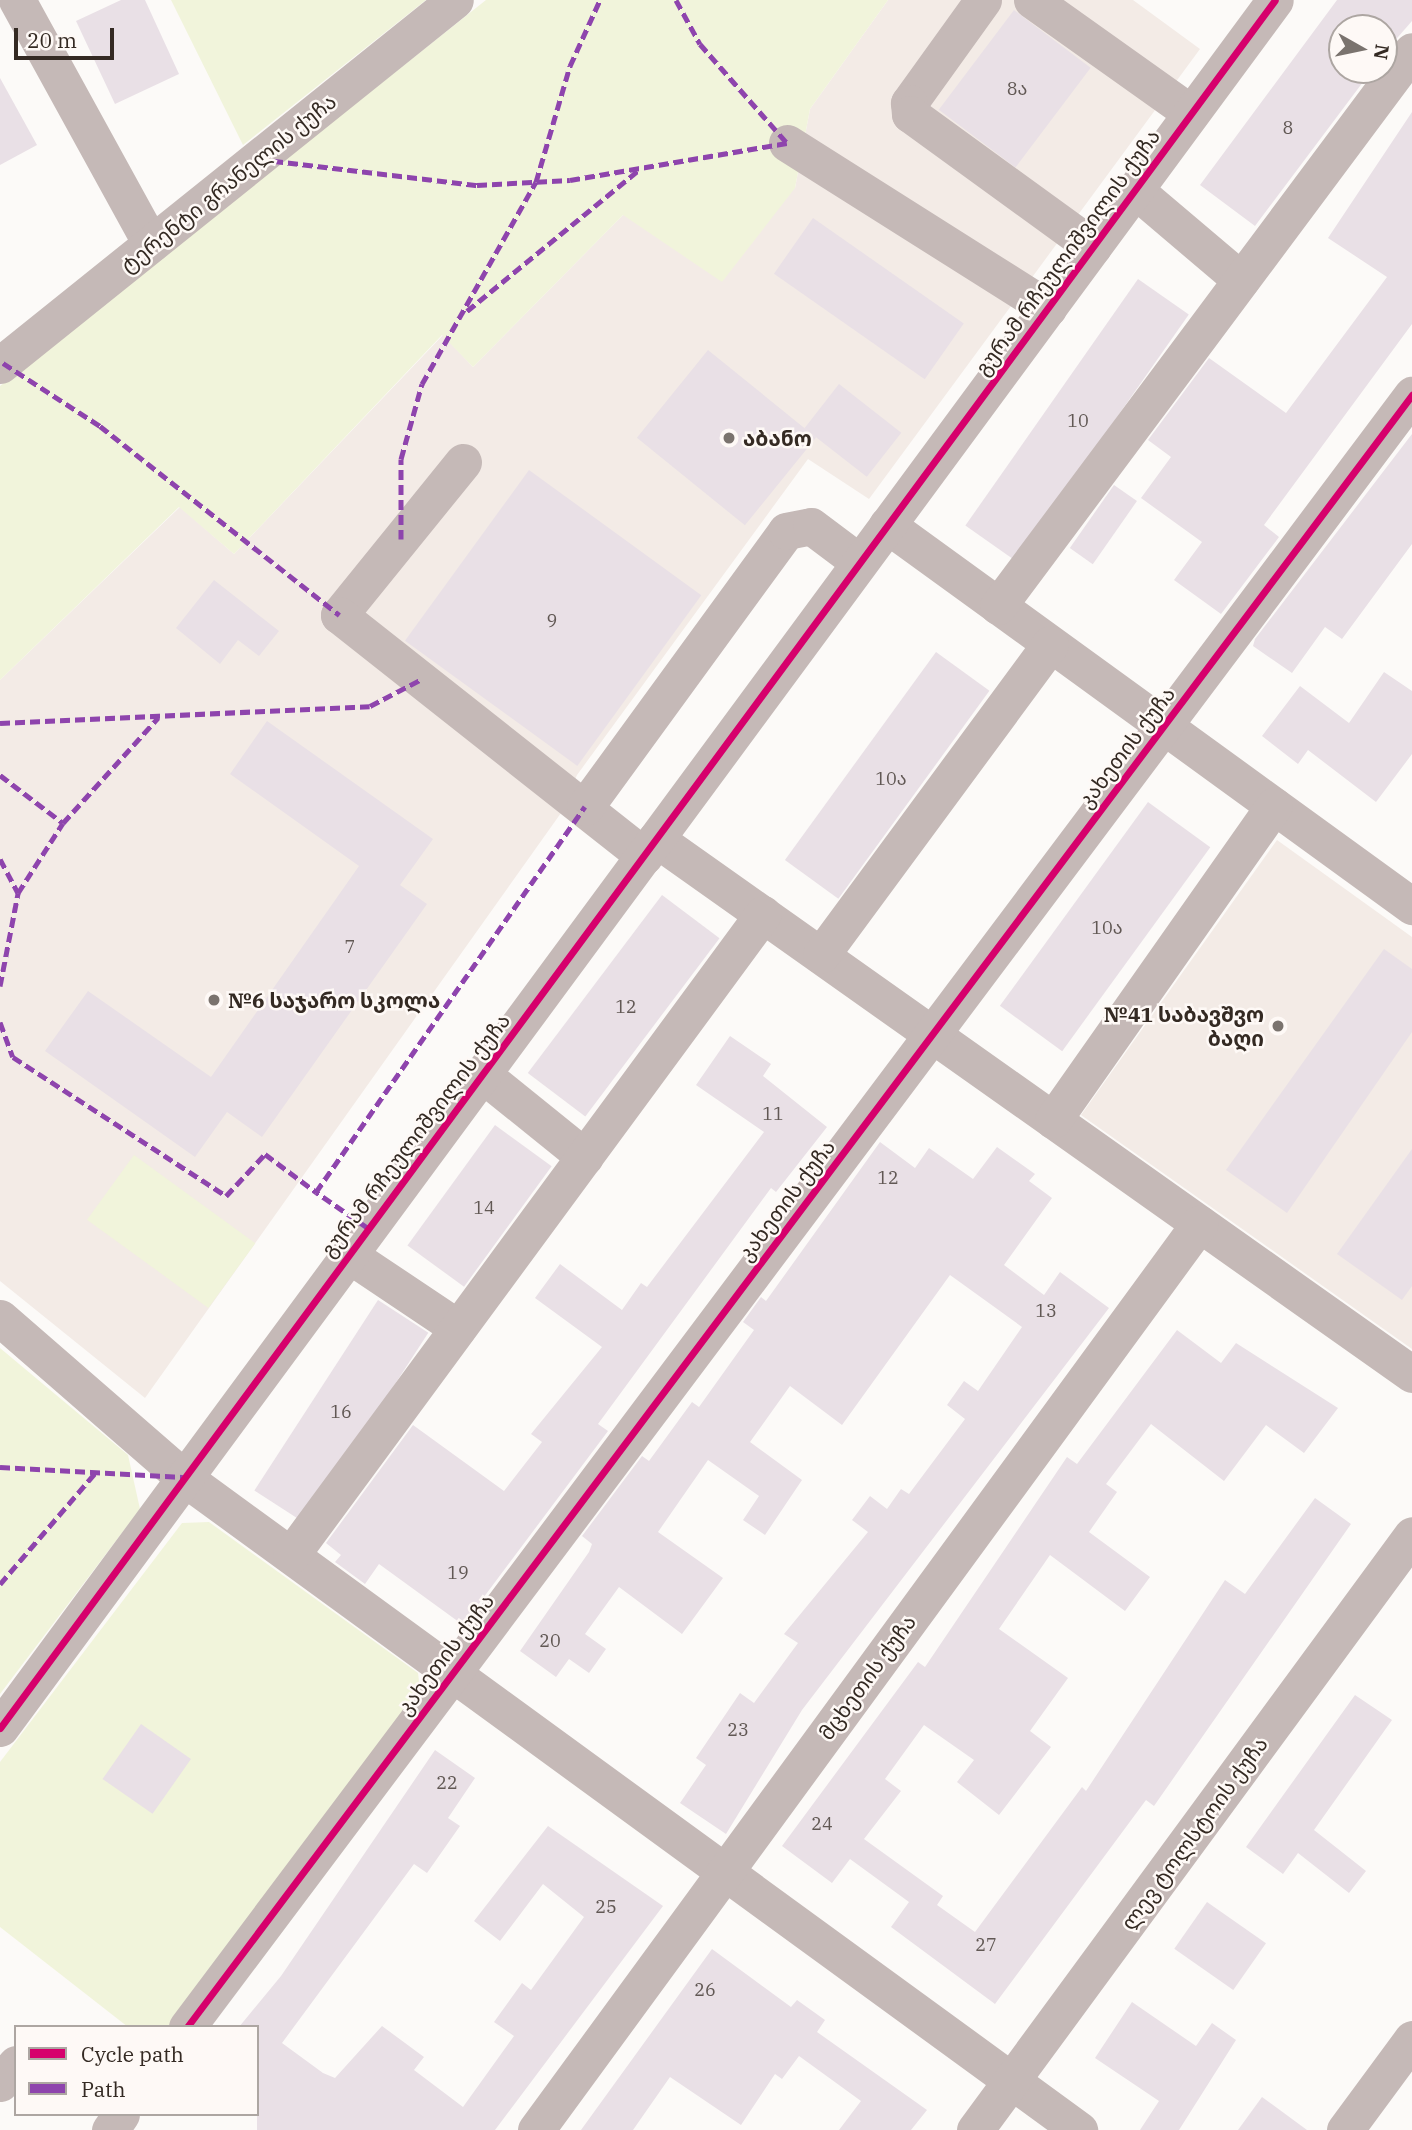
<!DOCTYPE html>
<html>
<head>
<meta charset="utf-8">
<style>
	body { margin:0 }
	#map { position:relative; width:1412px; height:2130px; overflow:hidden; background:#fcfaf8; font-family:"IBM Plex Serif","Noto Sans Georgian",serif }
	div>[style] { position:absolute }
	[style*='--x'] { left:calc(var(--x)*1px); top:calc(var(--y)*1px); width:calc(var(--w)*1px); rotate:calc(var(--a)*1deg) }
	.built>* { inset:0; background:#f3ebe6 }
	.green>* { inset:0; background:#f1f4db; transform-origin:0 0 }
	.building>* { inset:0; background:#e9e0e6; transform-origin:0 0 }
	.minor>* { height:37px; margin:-18.5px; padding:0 18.5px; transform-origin:18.5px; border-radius:18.5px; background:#c5b9b7 }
	.quiet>* { height:5px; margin-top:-2.5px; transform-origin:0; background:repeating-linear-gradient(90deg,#8e44ad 0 10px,transparent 0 15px) }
	.cycleway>* { height:7px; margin:-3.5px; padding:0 3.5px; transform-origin:3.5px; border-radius:3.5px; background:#d6006c }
	.dots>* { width:19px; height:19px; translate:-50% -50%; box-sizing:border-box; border:4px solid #fef9f6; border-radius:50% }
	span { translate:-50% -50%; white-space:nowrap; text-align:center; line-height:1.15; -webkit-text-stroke:5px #fef9f6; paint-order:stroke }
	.number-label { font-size:18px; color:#615854 }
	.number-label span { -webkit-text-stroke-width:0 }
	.street-label { font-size:21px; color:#342a23 }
	.poi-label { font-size:21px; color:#342a23; font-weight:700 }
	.left { translate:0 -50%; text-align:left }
	.right { translate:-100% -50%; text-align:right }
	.legend { position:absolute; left:14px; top:2025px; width:245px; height:91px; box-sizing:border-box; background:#fef9f6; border:2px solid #ada6a2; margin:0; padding:9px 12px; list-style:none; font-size:21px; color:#342a23 }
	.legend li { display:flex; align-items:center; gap:14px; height:35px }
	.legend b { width:35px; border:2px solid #ada6a2 }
	.north { position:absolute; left:1328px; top:14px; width:70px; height:70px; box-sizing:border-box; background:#fef9f6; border:2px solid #ada6a2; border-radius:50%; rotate:99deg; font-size:19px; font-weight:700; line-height:28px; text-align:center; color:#342a23 }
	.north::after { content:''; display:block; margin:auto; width:24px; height:32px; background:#7a736e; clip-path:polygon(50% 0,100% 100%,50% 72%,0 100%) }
	.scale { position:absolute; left:14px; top:28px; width:100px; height:32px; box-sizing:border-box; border:4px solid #342a23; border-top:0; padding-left:9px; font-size:21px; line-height:24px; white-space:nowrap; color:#342a23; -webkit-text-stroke:5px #fef9f6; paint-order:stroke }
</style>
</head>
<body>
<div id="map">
	<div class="built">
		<div style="clip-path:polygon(888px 0,1133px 0,1200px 49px,869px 499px,808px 459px,577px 775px,561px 813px,145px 1398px,0 1281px,0 680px,180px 507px,234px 554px,443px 335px,473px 367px,623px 215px,795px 188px,810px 109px)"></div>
		<div style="clip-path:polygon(1277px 840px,1412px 937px,1412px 1349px,1081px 1115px)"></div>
	</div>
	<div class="green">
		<div style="clip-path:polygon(171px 0,426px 0,243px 145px)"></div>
		<div style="clip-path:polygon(486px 0,888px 0,810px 109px,795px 188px,722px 282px,623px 215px,473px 367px,442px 335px,234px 554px,179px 507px,0 680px,0 386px)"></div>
		<div style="left:134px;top:1155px;width:150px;height:80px;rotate:36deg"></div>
		<div style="clip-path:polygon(0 1348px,128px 1455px,140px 1509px,0 1694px)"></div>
		<div style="clip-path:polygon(209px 1522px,418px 1673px,421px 1698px,173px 2027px,128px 2027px,0 1927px,0 1762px,182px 1523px)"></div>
	</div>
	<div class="building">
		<div style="clip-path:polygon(121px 0,145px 0,179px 74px,115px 104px,76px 21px)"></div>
		<div style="clip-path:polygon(1337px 0,1412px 0,1412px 21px,1384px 53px,1384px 28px,1342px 28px,1342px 70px,1372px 70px,1255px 226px,1200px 185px)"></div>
		<div style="left:1014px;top:10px;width:96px;height:125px;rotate:37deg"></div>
		<div style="clip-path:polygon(0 78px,37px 145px,0 165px)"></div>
		<div style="clip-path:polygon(1412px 112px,1412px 324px,1264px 525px,1279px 537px,1221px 614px,1174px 580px,1202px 542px,1141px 498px,1171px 457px,1148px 440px,1209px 358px,1286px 413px,1387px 277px,1328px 238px)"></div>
		<div style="left:813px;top:218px;width:184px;height:68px;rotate:35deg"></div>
		<div style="left:1138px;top:279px;width:62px;height:301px;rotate:35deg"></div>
		<div style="left:708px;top:350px;width:139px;height:113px;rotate:39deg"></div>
		<div style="left:839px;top:384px;width:79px;height:56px;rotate:38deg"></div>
		<div style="clip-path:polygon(1412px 434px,1412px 544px,1342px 639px,1325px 627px,1292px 673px,1253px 646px,1255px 639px)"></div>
		<div style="left:529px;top:470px;width:213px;height:211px;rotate:36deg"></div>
		<div style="left:1114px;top:485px;width:28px;height:77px;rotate:35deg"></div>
		<div style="clip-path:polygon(214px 580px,279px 631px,259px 656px,238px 640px,220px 664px,176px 628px)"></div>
		<div style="left:936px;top:652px;width:66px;height:257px;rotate:36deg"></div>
		<div style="clip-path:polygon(1384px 672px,1412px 691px,1412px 754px,1376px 802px,1308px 750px,1298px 764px,1262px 736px,1300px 686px,1349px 723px)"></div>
		<div style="clip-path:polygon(267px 721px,433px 839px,400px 885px,427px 904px,262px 1137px,227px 1112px,195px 1157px,45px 1051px,88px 991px,211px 1077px,359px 866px,230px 774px)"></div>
		<div style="left:1148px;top:802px;width:77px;height:252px;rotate:36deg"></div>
		<div style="left:662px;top:895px;width:72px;height:223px;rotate:37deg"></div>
		<div style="clip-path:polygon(1384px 949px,1412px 969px,1412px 1032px,1287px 1213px,1226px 1170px)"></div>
		<div style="clip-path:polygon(730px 1036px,771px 1064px,763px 1076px,827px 1127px,776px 1192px,771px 1188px,598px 1424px,608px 1431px,463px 1625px,379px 1564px,365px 1584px,335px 1562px,341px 1555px,326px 1543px,413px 1425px,504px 1491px,542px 1442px,531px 1434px,602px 1347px,535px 1298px,560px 1264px,622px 1310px,641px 1283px,647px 1287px,764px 1132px,696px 1085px)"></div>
		<div style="left:495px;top:1125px;width:70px;height:149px;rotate:36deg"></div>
		<div style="clip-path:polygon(880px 1142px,915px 1168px,929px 1148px,973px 1179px,997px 1147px,1035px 1174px,1029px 1181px,1052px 1198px,1004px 1265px,1044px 1295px,1060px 1272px,1109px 1308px,802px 1710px,726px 1834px,680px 1803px,706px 1765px,696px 1758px,740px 1693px,754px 1703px,798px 1643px,784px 1634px,868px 1532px,852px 1520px,870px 1496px,887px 1509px,901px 1489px,909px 1494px,965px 1419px,947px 1405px,964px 1381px,978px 1391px,1022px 1327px,950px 1275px,842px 1425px,790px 1386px,750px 1442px,802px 1480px,765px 1535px,743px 1520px,759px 1496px,708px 1460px,658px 1532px,723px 1578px,682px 1634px,619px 1587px,585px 1634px,606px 1649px,589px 1673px,569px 1659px,556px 1677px,520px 1651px,589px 1552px,592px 1544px,582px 1536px,642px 1456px,649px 1461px,692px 1402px,699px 1407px,754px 1330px,743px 1322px,761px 1297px,766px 1301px)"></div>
		<div style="clip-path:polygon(1412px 1149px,1412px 1286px,1402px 1300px,1337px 1254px)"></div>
		<div style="left:378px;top:1300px;width:60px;height:227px;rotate:33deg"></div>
		<div style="clip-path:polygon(1177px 1330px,1221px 1363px,1236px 1343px,1338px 1408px,1304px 1453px,1266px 1425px,1224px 1481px,1151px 1424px,1106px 1484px,1117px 1492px,1089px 1532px,1150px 1577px,1125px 1611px,1050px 1555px,999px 1629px,1068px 1678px,1030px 1731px,1051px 1747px,999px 1815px,957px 1782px,974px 1760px,924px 1725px,885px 1779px,901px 1791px,864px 1839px,943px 1896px,937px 1905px,975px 1932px,1082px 1787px,1086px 1791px,1225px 1580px,1245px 1594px,1315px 1498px,1351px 1524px,1154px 1806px,1146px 1800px,995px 2004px,891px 1927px,909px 1902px,850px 1859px,832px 1883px,782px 1846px,918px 1662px,925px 1667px,1067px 1457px,1077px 1464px)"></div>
		<div style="clip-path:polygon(1355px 1695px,1392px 1720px,1314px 1830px,1366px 1871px,1349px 1893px,1298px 1853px,1283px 1874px,1246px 1847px)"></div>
		<div style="left:141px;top:1724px;width:61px;height:67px;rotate:35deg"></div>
		<div style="clip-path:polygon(435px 1750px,475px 1778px,448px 1818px,460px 1826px,427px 1873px,414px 1864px,282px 2043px,323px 2073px,335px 2078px,382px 2026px,424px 2057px,414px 2070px,463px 2107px,514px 2036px,494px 2022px,522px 1983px,531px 1990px,584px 1917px,543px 1884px,500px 1941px,474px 1921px,548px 1826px,663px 1906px,495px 2130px,257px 2130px,257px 2027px,239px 2027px,281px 1976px)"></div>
		<div style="left:1207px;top:1902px;width:72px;height:57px;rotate:35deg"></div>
		<div style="clip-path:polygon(712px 1949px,791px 2007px,797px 2000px,825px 2020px,817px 2032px,927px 2110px,911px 2130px,839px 2130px,861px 2101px,799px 2056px,782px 2079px,775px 2074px,741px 2125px,670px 2077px,633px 2130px,581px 2130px)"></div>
		<div style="clip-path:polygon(1132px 2002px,1196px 2046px,1212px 2023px,1236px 2040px,1179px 2130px,1140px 2130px,1159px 2101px,1095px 2058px)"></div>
		<div style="clip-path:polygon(1262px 2097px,1307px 2130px,1238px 2130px)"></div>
	</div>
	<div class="minor">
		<div style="--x:17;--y:0;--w:278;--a:61.2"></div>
		<div style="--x:983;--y:0;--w:127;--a:125.7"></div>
		<div style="--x:909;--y:103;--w:11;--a:85"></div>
		<div style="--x:910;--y:114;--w:226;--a:36"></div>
		<div style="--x:1032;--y:0;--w:195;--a:35.4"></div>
		<div style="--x:787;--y:143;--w:309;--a:32.3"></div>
		<div style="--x:1135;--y:190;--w:139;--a:40.3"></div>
		<div style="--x:0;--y:365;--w:583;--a:-38.74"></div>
		<div style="--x:463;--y:462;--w:197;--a:129"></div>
		<div style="--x:339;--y:615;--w:389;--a:38.3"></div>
		<div style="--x:887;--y:525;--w:649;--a:35.97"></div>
		<div style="--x:998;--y:606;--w:692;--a:-53.28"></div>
		<div style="--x:585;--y:807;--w:341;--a:-53.9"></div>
		<div style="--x:786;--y:531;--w:25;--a:-11"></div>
		<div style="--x:811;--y:526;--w:60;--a:36.9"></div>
		<div style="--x:656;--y:839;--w:926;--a:35.29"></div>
		<div style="--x:821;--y:955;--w:386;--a:-53.6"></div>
		<div style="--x:482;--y:1074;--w:132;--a:38.9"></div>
		<div style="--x:1053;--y:1120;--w:384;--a:-54.9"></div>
		<div style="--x:349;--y:1255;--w:131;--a:33.8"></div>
		<div style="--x:0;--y:1318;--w:242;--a:41"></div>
		<div style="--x:183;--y:1477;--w:1109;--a:36.08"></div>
		<div style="--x:291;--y:1555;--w:796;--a:-53.63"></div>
		<div style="--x:0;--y:1728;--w:2147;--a:-53.58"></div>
		<div style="--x:187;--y:2027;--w:2041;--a:-53.11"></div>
		<div style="--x:0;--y:2083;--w:25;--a:-50"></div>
		<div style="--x:110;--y:2130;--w:19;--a:-55"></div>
		<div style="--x:536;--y:2130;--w:1123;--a:-53.8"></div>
		<div style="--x:975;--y:2130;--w:738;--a:-53.7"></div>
		<div style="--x:1345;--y:2130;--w:113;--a:-53.6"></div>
	</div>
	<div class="quiet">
		<div style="--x:676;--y:0;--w:50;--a:61.4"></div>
		<div style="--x:700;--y:44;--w:132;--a:48.7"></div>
		<div style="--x:258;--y:159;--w:221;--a:6.8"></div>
		<div style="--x:477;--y:185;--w:93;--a:-3.1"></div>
		<div style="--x:570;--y:180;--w:220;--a:-9.7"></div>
		<div style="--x:467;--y:311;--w:224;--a:-39.4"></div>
		<div style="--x:3;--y:363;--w:116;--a:33"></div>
		<div style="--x:100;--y:426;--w:305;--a:38.3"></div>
		<div style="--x:401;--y:539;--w:80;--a:-90"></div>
		<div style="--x:401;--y:459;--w:78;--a:-74.4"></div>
		<div style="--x:422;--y:384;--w:232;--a:-60.6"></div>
		<div style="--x:536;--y:182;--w:121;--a:-73.7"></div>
		<div style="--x:570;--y:66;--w:72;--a:-65.6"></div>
		<div style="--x:0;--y:723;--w:370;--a:-2.6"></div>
		<div style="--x:370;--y:706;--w:56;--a:-27.5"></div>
		<div style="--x:0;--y:775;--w:79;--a:37.3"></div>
		<div style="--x:0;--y:859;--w:38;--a:62"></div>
		<div style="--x:0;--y:986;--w:95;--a:-79"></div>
		<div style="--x:18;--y:893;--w:83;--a:-57.3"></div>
		<div style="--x:63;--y:823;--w:142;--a:-47.9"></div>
		<div style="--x:0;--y:1022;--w:37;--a:70"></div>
		<div style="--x:13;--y:1057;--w:254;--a:33.1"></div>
		<div style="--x:226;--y:1196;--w:57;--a:-47.1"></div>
		<div style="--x:265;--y:1154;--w:64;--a:36.7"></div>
		<div style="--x:368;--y:1228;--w:63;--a:-145.3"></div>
		<div style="--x:316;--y:1192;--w:470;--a:-55.1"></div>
		<div style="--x:0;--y:1467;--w:183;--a:3.1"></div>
		<div style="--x:0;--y:1584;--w:146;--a:-49.4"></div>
	</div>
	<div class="cycleway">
		<div style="--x:0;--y:1728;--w:2147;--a:-53.58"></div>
		<div style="--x:187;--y:2027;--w:2041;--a:-53.11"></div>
	</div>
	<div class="dots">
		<div style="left:729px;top:438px;background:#7a736e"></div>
		<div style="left:214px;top:1000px;background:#7a736e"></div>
		<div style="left:1278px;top:1026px;background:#7a736e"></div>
	</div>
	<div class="number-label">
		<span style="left:1017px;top:89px">8ა</span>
		<span style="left:1288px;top:128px">8</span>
		<span style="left:1078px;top:421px">10</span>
		<span style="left:552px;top:621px">9</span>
		<span style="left:891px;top:779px">10ა</span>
		<span style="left:1107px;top:928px">10ა</span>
		<span style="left:350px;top:947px">7</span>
		<span style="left:626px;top:1007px">12</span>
		<span style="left:773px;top:1114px">11</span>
		<span style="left:888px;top:1178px">12</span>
		<span style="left:484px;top:1208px">14</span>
		<span style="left:1046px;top:1311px">13</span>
		<span style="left:341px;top:1412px">16</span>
		<span style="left:458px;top:1573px">19</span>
		<span style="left:550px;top:1641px">20</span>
		<span style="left:738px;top:1730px">23</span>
		<span style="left:447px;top:1783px">22</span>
		<span style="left:822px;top:1824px">24</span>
		<span style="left:606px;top:1907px">25</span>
		<span style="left:986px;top:1945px">27</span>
		<span style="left:705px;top:1990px">26</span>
	</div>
	<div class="street-label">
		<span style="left:228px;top:183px;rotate:-39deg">ტერენტი გრანელის ქუჩა</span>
		<span style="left:1067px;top:252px;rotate:-54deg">გურამ რჩეულიშვილის ქუჩა</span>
		<span style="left:1126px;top:747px;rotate:-53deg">კახეთის ქუჩა</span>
		<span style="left:415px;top:1135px;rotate:-53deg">გურამ რჩეულიშვილის ქუჩა</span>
		<span style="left:786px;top:1200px;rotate:-53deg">კახეთის ქუჩა</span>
		<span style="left:445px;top:1654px;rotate:-53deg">კახეთის ქუჩა</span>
		<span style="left:867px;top:1677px;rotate:-54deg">მცხეთის ქუჩა</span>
		<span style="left:1194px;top:1833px;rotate:-54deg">ლევ ტოლსტოის ქუჩა</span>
	</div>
	<div class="poi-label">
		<span class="left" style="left:743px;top:438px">აბანო</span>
		<span class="left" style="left:228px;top:1000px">№6 საჯარო სკოლა</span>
		<span class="right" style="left:1264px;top:1026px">№41 საბავშვო<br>ბაღი</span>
	</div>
	<ul class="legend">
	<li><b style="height:9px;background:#d6006c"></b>Cycle path</li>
	<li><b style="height:9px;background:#8e44ad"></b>Path</li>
	</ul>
	<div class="north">N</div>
	<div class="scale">20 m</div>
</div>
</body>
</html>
